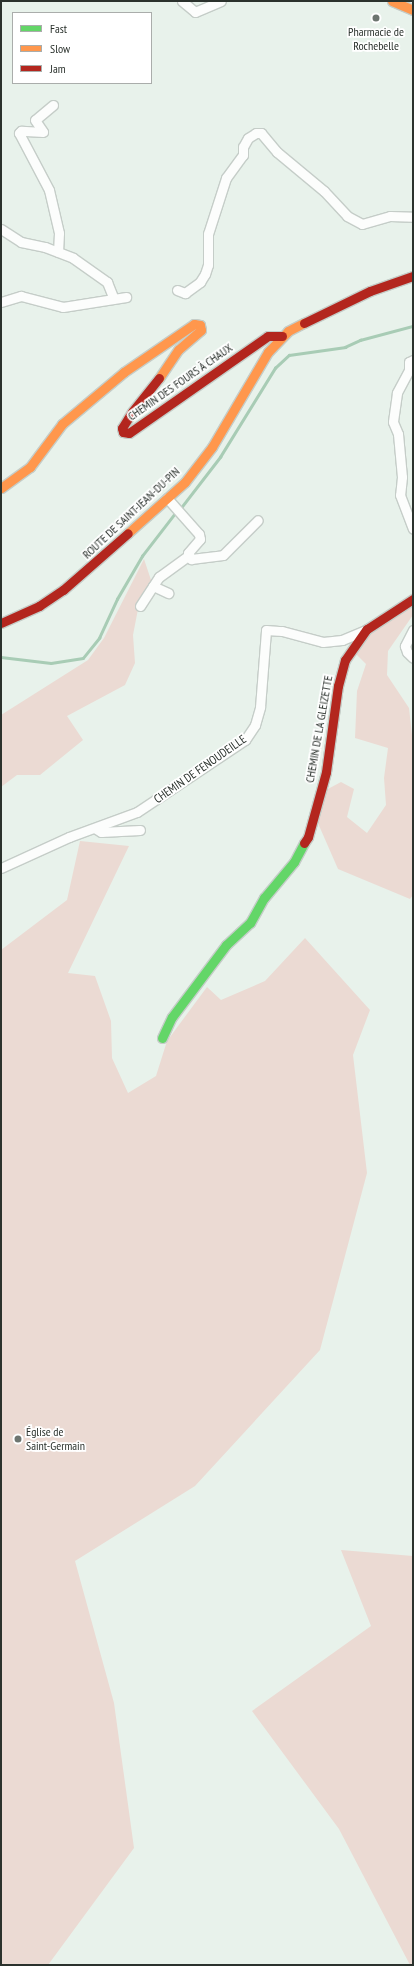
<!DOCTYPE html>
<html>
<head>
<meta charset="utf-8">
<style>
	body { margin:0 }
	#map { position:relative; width:414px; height:1966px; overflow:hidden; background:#e8f2eb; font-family:"PT Sans Narrow",sans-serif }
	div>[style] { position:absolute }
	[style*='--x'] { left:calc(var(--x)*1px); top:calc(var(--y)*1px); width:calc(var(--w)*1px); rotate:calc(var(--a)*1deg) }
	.green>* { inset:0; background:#ebdad3 }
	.stream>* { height:2.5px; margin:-1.25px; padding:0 1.25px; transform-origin:1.25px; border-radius:1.25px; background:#a8ccb5 }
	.roads { filter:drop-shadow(1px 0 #c5cdc8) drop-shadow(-1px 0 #c5cdc8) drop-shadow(0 1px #c5cdc8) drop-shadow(0 -1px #c5cdc8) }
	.street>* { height:9px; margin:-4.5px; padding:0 4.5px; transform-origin:4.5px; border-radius:4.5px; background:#fcfdfc }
	.fast>* { height:9px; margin:-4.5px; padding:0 4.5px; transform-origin:4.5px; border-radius:4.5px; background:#63d668 }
	.slow>* { height:9px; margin:-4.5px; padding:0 4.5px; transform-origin:4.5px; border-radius:4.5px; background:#ff974d }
	.jam>* { height:9px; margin:-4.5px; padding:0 4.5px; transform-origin:4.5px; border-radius:4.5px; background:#b3261e }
	.dots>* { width:11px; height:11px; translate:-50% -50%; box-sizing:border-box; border:2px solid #fff; border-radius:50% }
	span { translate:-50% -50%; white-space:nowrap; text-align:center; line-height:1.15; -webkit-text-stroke:3.5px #fff; paint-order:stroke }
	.poi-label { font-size:12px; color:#2b322d }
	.left { translate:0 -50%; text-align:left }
	.street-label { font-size:12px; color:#2b322d }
	.frame { position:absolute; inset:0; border:2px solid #2b322d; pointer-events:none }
	.legend { position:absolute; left:12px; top:12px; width:140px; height:72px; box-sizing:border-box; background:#fff; border:1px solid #aaadab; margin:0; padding:5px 7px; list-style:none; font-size:12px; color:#2b322d }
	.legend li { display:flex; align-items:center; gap:8px; height:20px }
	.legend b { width:20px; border:1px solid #aaadab }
</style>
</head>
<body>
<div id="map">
	<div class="green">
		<div style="clip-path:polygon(144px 559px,152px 583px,139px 604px,133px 635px,135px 663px,125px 685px,67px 716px,83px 740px,40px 775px,17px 775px,1px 787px,1px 715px,88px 660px,104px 638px)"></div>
		<div style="clip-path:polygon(413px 605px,413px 615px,388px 651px,387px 675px,409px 708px,413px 744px,413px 895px,410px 899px,338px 869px,317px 821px,326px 790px,341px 782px,354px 789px,347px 817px,367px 833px,386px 805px,384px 778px,388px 748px,355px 738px,357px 691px,366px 664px,356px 654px,371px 631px)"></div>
		<div style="clip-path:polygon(80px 841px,129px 846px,68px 973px,95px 976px,111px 1021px,112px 1058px,128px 1093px,156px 1076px,167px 1041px,207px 987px,221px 1000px,265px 981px,305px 938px,370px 1010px,353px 1055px,367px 1173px,320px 1350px,195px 1486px,75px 1561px,114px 1703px,134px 1848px,48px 1965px,1px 1965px,1px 950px,67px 900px)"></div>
		<div style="clip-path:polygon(341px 1550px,413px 1556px,413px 1965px,410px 1965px,339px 1829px,252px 1711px,371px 1626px)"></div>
	</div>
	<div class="stream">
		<div style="--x:180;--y:509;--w:66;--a:-52.4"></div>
		<div style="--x:220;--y:457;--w:105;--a:-58.3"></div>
		<div style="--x:275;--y:368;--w:19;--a:-43"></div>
		<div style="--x:289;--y:355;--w:57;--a:-8.1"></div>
		<div style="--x:345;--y:347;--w:17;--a:-25"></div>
		<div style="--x:360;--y:340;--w:55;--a:-14.8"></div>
		<div style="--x:1;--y:657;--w:50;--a:6.8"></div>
		<div style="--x:51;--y:663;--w:32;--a:-9"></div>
		<div style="--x:83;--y:658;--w:26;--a:-51"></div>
		<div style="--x:99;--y:638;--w:43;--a:-65.2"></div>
		<div style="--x:117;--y:599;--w:50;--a:-59.8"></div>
		<div style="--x:142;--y:556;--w:56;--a:-52.3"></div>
	</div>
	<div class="roads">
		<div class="street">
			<div style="--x:182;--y:1;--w:17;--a:40"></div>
			<div style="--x:195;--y:12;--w:28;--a:-23"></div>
			<div style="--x:53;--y:105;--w:23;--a:140"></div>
			<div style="--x:35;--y:120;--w:14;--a:56"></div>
			<div style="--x:43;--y:132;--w:22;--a:-177"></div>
			<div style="--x:21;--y:131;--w:3;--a:135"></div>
			<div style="--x:19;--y:133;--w:64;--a:62.2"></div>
			<div style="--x:49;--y:190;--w:44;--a:76.9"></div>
			<div style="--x:59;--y:233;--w:19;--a:93"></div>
			<div style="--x:1;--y:229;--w:24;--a:33"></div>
			<div style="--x:21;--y:242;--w:25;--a:12"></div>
			<div style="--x:45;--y:247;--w:30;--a:21"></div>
			<div style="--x:73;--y:258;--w:42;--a:35.2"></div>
			<div style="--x:107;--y:282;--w:18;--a:68"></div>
			<div style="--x:177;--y:290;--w:9;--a:21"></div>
			<div style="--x:185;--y:293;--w:19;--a:-36"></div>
			<div style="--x:200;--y:282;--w:9;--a:-58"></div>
			<div style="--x:205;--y:274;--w:9;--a:-72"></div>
			<div style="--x:208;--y:265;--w:31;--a:-90"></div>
			<div style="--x:208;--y:234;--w:59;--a:-72.2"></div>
			<div style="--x:226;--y:178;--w:29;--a:-54"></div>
			<div style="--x:243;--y:155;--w:8;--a:-90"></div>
			<div style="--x:243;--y:147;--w:10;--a:-61"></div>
			<div style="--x:248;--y:138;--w:9;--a:-32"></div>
			<div style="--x:256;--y:133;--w:5;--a:0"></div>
			<div style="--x:261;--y:133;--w:25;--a:50"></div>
			<div style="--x:277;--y:152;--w:61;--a:39.7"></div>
			<div style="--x:324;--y:191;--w:34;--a:47"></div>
			<div style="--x:347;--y:216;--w:17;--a:28"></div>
			<div style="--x:362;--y:224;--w:29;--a:-16"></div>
			<div style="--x:390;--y:216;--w:23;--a:2"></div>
			<div style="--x:1;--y:302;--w:21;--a:-17"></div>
			<div style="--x:21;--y:296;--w:43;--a:14.7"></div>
			<div style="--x:63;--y:307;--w:64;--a:-9"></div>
			<div style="--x:413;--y:360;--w:4;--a:153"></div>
			<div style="--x:409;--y:362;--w:8;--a:90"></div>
			<div style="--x:409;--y:370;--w:26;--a:118"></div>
			<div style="--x:397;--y:393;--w:29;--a:98"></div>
			<div style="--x:393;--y:422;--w:13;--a:67"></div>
			<div style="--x:398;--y:434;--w:43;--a:84.7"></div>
			<div style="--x:402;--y:477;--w:18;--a:96"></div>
			<div style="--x:400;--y:495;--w:36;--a:69"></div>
			<div style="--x:167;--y:498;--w:48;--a:48.4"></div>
			<div style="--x:199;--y:534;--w:5;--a:79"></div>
			<div style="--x:200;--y:539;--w:18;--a:131"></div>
			<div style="--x:188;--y:553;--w:7;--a:63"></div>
			<div style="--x:191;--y:559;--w:32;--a:-7"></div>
			<div style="--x:223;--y:555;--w:49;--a:-45"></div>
			<div style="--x:153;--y:586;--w:17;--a:25"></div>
			<div style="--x:140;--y:606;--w:35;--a:-57"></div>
			<div style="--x:159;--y:577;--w:34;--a:-36"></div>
			<div style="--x:413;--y:630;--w:18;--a:117"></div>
			<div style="--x:405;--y:646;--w:6;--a:72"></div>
			<div style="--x:407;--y:652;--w:8;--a:45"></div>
			<div style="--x:96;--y:829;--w:6;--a:31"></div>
			<div style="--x:101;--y:832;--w:39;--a:-3"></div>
			<div style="--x:1;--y:868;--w:75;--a:-24.5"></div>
			<div style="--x:69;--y:837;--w:72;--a:-20.2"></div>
			<div style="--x:137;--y:812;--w:130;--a:-33.7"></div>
			<div style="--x:245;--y:740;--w:18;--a:-56"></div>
			<div style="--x:255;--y:725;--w:19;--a:-74"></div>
			<div style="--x:260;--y:707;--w:77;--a:-85.5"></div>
			<div style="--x:266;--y:630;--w:16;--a:4"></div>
			<div style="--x:282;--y:631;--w:42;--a:15"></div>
			<div style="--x:323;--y:642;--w:19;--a:-6"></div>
			<div style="--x:342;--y:640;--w:26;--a:-23"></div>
		</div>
		<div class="fast">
			<div style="--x:162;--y:1038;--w:23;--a:-65"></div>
			<div style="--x:172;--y:1017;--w:90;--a:-53.1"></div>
			<div style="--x:226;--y:945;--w:33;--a:-43"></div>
			<div style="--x:250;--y:923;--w:29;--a:-61"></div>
			<div style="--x:264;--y:898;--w:47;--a:-50.2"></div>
			<div style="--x:294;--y:862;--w:21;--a:-62"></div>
		</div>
		<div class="slow">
			<div style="--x:392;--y:1;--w:23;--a:23"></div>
			<div style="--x:1;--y:488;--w:36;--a:-36"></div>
			<div style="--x:30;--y:467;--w:54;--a:-53.3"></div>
			<div style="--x:62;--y:424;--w:81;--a:-40"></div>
			<div style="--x:124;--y:372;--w:85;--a:-34.4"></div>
			<div style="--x:194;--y:324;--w:6;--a:9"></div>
			<div style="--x:200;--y:325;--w:5;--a:79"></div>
			<div style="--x:201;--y:330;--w:30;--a:139"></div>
			<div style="--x:178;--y:350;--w:34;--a:124"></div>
			<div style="--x:128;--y:533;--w:76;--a:-41.8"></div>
			<div style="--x:185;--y:482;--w:44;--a:-52.4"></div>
			<div style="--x:212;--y:447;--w:110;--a:-59.5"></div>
			<div style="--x:268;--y:352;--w:29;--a:-46"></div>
			<div style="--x:288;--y:331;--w:18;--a:-27"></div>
		</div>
		<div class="jam">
			<div style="--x:304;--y:323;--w:73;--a:-25.9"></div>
			<div style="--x:370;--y:291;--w:46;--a:-19.2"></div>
			<div style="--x:159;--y:378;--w:43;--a:128.5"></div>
			<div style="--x:132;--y:412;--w:19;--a:122"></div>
			<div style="--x:122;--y:428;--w:4;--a:76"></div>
			<div style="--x:123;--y:432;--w:6;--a:9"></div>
			<div style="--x:129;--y:433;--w:169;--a:-34.9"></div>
			<div style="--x:268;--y:336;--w:14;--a:0"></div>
			<div style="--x:1;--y:623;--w:42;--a:-24.1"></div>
			<div style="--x:39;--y:606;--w:29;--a:-34"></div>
			<div style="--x:63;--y:590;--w:86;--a:-41.2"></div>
			<div style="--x:304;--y:843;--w:7;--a:-56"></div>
			<div style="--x:308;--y:837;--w:67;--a:-74.5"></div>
			<div style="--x:326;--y:772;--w:87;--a:-82.1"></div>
			<div style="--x:338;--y:686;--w:27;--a:-75"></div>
			<div style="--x:345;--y:660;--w:38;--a:-55"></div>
			<div style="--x:367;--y:629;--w:55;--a:-33.1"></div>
		</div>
	</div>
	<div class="dots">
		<div style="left:376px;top:18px;background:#6d7570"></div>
		<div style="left:18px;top:1439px;background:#6d7570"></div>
	</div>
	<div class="poi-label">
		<span style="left:376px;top:39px">Pharmacie de<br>Rochebelle</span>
		<span class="left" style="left:26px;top:1439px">Église de<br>Saint-Germain</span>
	</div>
	<div class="street-label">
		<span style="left:180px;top:382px;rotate:-35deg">CHEMIN DES FOURS À CHAUX</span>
		<span style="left:131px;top:513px;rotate:-43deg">ROUTE DE SAINT-JEAN-DU-PIN</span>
		<span style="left:319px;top:729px;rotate:-80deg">CHEMIN DE LA GLEIZETTE</span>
		<span style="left:200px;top:769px;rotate:-35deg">CHEMIN DE FENOUDEILLE</span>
	</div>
	<div class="frame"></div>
	<ul class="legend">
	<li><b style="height:5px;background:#63d668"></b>Fast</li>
	<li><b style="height:5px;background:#ff974d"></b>Slow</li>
	<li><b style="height:5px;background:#b3261e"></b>Jam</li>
	</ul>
</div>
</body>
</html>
